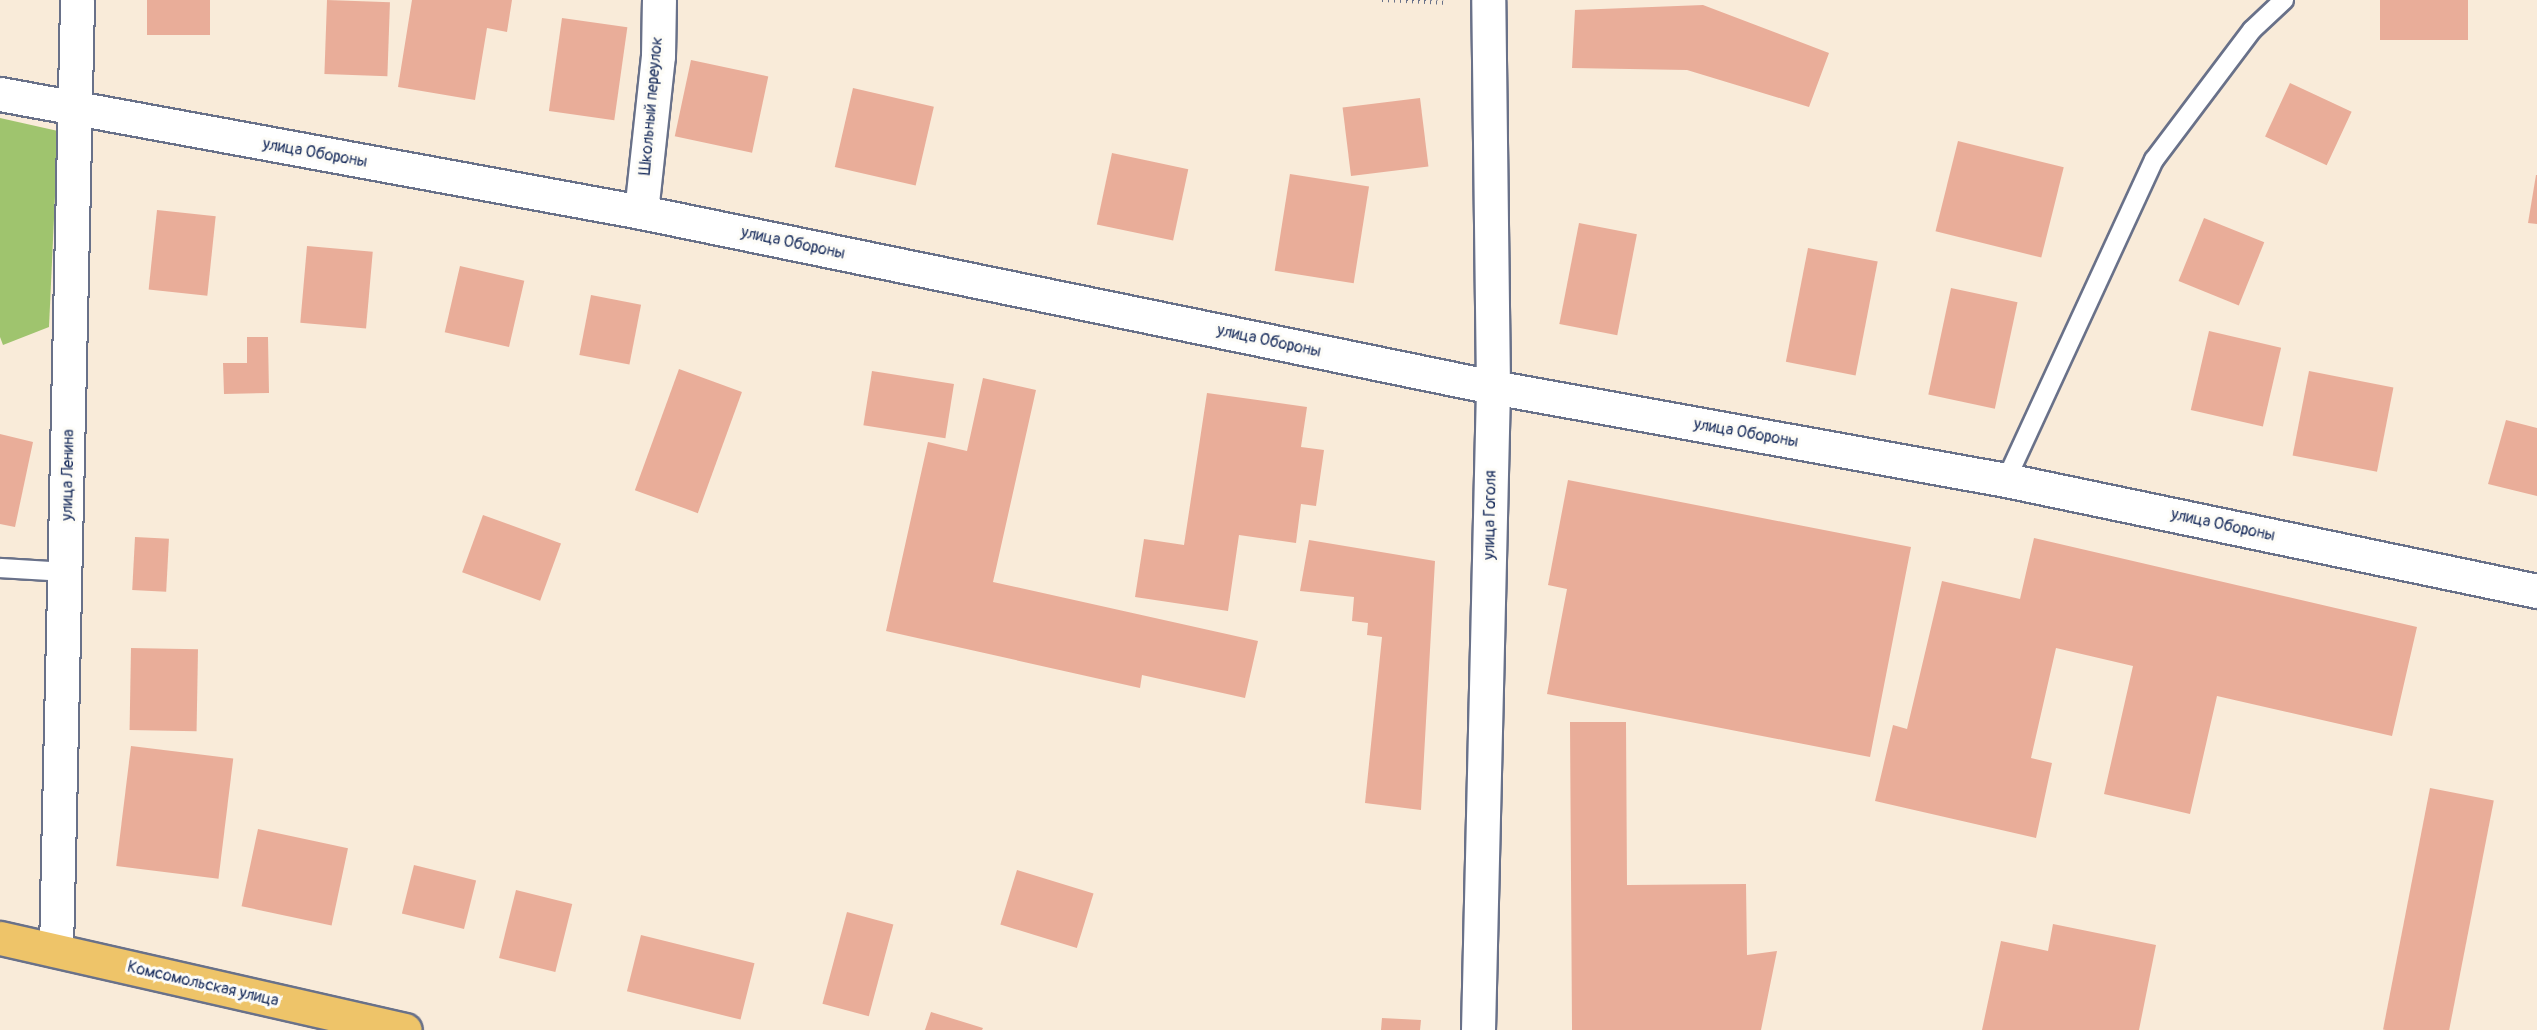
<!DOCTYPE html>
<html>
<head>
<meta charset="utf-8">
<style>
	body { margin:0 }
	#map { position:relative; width:2537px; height:1030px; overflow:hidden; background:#f9ebd9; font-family:Pangolin,sans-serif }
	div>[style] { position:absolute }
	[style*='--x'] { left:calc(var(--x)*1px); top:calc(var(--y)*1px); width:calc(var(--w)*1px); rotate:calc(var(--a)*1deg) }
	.green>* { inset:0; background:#9fc46e }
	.building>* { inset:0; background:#e9ad99; transform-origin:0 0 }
	.path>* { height:4px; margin-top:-2px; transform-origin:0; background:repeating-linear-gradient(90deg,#697189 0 1.5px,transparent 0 6px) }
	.roads { filter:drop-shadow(2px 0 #697189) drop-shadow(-2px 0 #697189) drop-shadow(0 2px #697189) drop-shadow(0 -2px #697189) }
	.lane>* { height:18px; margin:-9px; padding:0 9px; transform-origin:9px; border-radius:9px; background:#fff }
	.street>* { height:33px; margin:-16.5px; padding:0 16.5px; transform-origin:16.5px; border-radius:16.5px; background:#fff }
	.primary>* { height:33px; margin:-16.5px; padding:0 16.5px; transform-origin:16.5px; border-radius:16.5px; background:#eec469 }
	span { translate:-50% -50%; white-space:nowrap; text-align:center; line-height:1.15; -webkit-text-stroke:6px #fdfcf7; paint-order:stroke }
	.street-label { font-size:16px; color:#1b2f5e }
</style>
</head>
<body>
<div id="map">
	<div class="green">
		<div style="clip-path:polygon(0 118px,58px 131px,49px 327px,3px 345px,0 337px)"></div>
	</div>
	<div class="building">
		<div style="left:147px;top:0;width:63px;height:35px"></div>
		<div style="left:327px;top:0;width:63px;height:74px;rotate:2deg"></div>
		<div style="clip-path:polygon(412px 0,512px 0,507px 32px,487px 28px,475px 100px,398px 87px)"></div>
		<div style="left:2380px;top:0;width:88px;height:40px"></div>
		<div style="clip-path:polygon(1703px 5px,1829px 53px,1809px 107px,1687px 70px,1572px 68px,1575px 10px)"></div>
		<div style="left:562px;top:18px;width:66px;height:94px;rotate:8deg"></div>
		<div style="left:691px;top:60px;width:79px;height:78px;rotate:12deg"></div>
		<div style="left:2290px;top:83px;width:68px;height:59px;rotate:25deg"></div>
		<div style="left:853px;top:88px;width:83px;height:81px;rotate:13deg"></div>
		<div style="left:1420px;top:98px;width:69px;height:78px;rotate:83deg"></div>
		<div style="left:1958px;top:141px;width:109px;height:93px;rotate:14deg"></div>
		<div style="left:1112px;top:153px;width:78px;height:73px;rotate:12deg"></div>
		<div style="left:1290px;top:174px;width:80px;height:98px;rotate:9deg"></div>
		<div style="clip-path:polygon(2536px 175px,2537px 175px,2537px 224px,2528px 223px)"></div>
		<div style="left:157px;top:210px;width:59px;height:80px;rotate:6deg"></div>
		<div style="left:2204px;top:218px;width:65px;height:68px;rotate:22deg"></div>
		<div style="left:1579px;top:223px;width:59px;height:103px;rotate:11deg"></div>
		<div style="left:307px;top:246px;width:66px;height:77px;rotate:5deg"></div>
		<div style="left:1808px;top:248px;width:71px;height:116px;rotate:11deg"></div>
		<div style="left:460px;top:266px;width:66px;height:68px;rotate:13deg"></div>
		<div style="left:1951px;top:288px;width:68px;height:109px;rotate:12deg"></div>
		<div style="left:591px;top:295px;width:51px;height:61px;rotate:11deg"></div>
		<div style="left:2209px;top:331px;width:74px;height:81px;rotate:13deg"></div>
		<div style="clip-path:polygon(247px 337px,268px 337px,269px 393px,224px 394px,223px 363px,247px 363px)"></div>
		<div style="left:679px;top:369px;width:67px;height:129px;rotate:20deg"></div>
		<div style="left:872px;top:371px;width:83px;height:55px;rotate:9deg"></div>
		<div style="left:2309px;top:371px;width:86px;height:86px;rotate:11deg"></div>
		<div style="clip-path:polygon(983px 378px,1036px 390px,993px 582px,1258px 641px,1245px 698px,1142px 675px,1140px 688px,886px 631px,928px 442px,967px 451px)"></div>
		<div style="clip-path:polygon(1207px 393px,1307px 407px,1301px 447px,1324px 450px,1316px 506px,1301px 504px,1296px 543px,1239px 535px,1228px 611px,1135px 597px,1144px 539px,1184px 545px)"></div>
		<div style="clip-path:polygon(2506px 420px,2537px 428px,2537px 496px,2488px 484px)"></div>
		<div style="clip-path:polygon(0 434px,33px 442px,15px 527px,0 524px)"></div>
		<div style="clip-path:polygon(1568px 480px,1911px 547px,1870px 757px,1547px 694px,1567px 589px,1548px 585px)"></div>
		<div style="left:483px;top:515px;width:83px;height:61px;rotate:20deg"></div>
		<div style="left:135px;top:537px;width:34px;height:53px;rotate:3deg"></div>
		<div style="clip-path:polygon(2034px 538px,2417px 627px,2392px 736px,2217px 696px,2190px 814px,2104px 794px,2133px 666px,2056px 648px,2031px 758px,2052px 763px,2036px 838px,1875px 801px,1893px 725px,1907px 729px,1942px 581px,2020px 599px)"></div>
		<div style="clip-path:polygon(1309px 540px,1435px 561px,1421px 810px,1365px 803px,1382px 637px,1367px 635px,1368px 623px,1352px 621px,1354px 597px,1300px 591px)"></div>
		<div style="left:131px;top:648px;width:67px;height:82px;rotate:1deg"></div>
		<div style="clip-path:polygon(1570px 722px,1626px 722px,1627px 885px,1746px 884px,1747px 955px,1777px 951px,1761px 1030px,1572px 1030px)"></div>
		<div style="left:131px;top:746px;width:103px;height:121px;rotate:7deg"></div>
		<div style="left:2430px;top:788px;width:65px;height:246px;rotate:11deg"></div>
		<div style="left:258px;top:829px;width:92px;height:79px;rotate:12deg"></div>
		<div style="left:414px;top:865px;width:64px;height:50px;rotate:14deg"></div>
		<div style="left:1017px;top:870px;width:80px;height:57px;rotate:17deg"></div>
		<div style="left:516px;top:890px;width:58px;height:70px;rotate:14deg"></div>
		<div style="left:847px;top:912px;width:48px;height:95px;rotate:15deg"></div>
		<div style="clip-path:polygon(2053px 924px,2156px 945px,2139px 1030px,1982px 1030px,2001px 941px,2048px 951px)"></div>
		<div style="left:641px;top:935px;width:117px;height:58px;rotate:14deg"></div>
		<div style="clip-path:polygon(931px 1012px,983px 1028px,982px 1030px,925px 1030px)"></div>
		<div style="clip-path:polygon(1382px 1018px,1421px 1020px,1420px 1030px,1381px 1030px)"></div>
	</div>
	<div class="path">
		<div style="--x:1382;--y:0;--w:66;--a:2.6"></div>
	</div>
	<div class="roads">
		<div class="lane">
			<div style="--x:2006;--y:480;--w:353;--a:-65.2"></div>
			<div style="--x:2154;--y:160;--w:163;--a:-53"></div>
			<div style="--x:2252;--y:30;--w:44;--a:-43.2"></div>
			<div style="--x:0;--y:568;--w:66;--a:3.5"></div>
		</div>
		<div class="street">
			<div style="--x:0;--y:94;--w:652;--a:10.43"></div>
			<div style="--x:641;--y:212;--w:870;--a:11.61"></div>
			<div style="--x:1493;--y:387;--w:521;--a:10.28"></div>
			<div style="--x:2006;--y:480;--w:542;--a:11.81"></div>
			<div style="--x:641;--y:212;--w:157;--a:-83.8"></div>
			<div style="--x:658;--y:56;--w:56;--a:-89"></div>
			<div style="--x:56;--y:950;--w:950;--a:-88.73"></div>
			<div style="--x:1478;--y:1030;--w:643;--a:-88.66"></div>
			<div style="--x:1493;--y:387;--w:387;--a:-90.7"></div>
		</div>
		<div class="primary">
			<div style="--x:0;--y:938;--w:415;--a:12.8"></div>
		</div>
	</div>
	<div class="street-label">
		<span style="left:651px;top:106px;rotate:-85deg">Школьный переулок</span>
		<span style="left:315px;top:153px;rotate:10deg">улица Обороны</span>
		<span style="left:793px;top:243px;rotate:12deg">улица Обороны</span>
		<span style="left:1269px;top:341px;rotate:12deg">улица Обороны</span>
		<span style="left:1746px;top:433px;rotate:10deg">улица Обороны</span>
		<span style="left:68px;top:475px;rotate:-89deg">улица Ленина</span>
		<span style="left:1490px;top:515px;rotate:-89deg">улица Гоголя</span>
		<span style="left:2223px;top:525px;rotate:12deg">улица Обороны</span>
		<span style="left:203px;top:984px;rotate:13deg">Комсомольская улица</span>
	</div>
</div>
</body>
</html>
